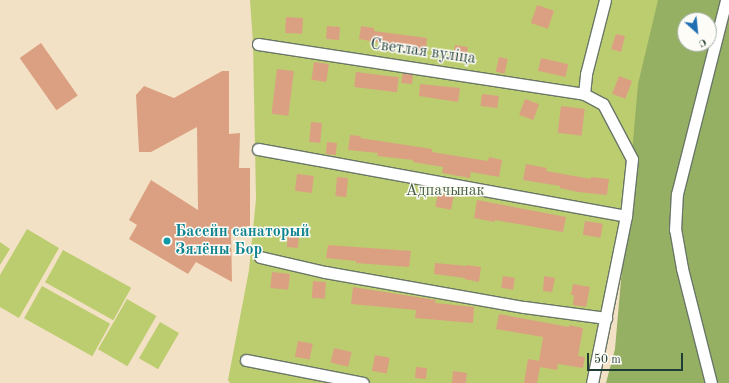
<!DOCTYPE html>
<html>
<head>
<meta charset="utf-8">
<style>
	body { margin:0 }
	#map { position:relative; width:729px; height:383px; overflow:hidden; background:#f3e1c5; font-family:"Old Standard TT",serif }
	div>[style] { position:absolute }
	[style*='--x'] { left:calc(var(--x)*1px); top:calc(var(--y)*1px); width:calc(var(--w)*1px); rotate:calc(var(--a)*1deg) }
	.green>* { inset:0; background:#bccd70; transform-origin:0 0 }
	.forest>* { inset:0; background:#95b062 }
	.building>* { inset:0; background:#dba081; transform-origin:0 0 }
	.roads { filter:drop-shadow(1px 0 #697667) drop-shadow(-1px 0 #697667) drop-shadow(0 1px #697667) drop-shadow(0 -1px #697667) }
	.street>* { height:11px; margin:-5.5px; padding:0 5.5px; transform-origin:5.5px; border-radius:5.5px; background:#fff }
	.dots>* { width:11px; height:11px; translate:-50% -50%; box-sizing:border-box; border:2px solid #fdfcf7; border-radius:50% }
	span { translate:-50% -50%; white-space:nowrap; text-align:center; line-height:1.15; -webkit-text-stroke:3px #fdfcf7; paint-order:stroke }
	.street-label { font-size:16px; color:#1f3d34 }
	.park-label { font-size:16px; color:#466143 }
	.culture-label { font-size:16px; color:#0d838f; font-weight:700 }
	.left { translate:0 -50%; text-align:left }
	.north { position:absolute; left:677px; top:12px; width:40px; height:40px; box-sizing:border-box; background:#fdfcf7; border:1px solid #a4b0a9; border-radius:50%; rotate:153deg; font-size:11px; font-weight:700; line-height:16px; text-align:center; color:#1f3d34 }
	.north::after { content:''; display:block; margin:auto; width:14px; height:18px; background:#1f6fb2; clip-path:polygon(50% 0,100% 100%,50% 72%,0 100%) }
	.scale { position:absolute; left:587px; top:353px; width:96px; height:18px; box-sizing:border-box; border:2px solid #1f3d34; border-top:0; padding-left:5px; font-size:12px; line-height:14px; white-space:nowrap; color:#1f3d34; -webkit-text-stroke:3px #fdfcf7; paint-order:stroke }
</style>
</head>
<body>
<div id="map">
	<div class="green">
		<div style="clip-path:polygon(250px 0,677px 0,599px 383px,230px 383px,228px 380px,249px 270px,256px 199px,253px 44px)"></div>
		<div style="clip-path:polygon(27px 229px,59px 248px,19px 318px,0 307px,0 275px)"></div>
		<div style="clip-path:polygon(0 242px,10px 249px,0 265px)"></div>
		<div style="left:63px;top:250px;width:78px;height:37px;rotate:29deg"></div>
		<div style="left:42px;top:286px;width:78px;height:37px;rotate:29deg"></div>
		<div style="left:127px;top:299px;width:34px;height:58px;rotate:30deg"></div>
		<div style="left:160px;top:322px;width:22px;height:42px;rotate:30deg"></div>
	</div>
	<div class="forest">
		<div style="clip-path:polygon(evenodd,658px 0,729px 0,729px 383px,606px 383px,615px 349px,638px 84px,658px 0,685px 20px,709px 20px,709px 44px,685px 44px,685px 20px)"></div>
	</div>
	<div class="building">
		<div style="left:537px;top:5px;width:18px;height:19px;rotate:19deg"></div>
		<div style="left:286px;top:17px;width:17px;height:16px;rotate:3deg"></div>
		<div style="left:327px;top:26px;width:13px;height:13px;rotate:4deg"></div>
		<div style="clip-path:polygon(361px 26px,374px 28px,374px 31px,427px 38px,426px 52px,387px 47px,387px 44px,359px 39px)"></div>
		<div style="clip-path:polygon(616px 34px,625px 36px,621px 52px,611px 49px)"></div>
		<div style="left:41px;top:43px;width:64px;height:26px;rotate:55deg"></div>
		<div style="left:455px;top:45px;width:13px;height:14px;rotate:9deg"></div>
		<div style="left:499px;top:57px;width:9px;height:15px;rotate:13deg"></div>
		<div style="left:541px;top:58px;width:28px;height:13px;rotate:13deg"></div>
		<div style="left:314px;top:62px;width:15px;height:18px;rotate:8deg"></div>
		<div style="left:277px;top:69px;width:17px;height:45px;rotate:7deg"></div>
		<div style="clip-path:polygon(222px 71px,229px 71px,229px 134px,240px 133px,239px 168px,250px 168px,250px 226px,231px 229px,232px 282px,196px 262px,188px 274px,129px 239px,137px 225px,129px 220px,151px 180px,198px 210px,197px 127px,151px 152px,139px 152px,136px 95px,144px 86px,174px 98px)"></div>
		<div style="left:356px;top:72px;width:43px;height:15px;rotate:7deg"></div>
		<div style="clip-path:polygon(403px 73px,413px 75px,412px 84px,401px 83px)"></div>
		<div style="left:619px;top:76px;width:14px;height:19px;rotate:21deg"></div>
		<div style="clip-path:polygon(420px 84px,460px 88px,458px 102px,419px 96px)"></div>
		<div style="left:482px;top:94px;width:17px;height:12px;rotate:7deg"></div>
		<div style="left:525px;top:99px;width:15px;height:17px;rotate:20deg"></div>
		<div style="left:561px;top:106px;width:24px;height:27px;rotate:7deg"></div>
		<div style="left:311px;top:122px;width:11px;height:20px;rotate:5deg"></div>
		<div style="clip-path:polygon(350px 135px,361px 136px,360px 138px,432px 149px,432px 152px,488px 161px,489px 157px,502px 160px,499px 177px,471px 172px,470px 178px,442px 173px,443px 167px,413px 162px,413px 160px,377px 156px,378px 153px,348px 150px)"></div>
		<div style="left:327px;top:142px;width:10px;height:12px;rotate:6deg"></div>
		<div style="clip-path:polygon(526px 164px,547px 168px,546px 171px,591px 179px,591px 177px,609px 179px,607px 195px,578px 192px,560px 188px,560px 186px,523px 180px)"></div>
		<div style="left:297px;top:174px;width:17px;height:17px;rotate:7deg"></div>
		<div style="left:337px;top:177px;width:11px;height:19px;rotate:5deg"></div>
		<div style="left:438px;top:193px;width:16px;height:14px;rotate:11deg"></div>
		<div style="clip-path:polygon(477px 200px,566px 217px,563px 232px,495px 220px,495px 222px,474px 218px)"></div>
		<div style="left:585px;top:221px;width:18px;height:14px;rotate:9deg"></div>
		<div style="left:288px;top:234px;width:11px;height:13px;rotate:5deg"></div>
		<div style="clip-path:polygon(328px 245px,411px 251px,409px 267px,356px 263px,356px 261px,326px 258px)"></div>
		<div style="clip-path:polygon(435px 263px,467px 266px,467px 265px,481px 267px,479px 282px,464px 279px,465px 278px,434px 274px)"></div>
		<div style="left:272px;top:272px;width:18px;height:16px;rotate:6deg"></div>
		<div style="left:503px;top:276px;width:12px;height:12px;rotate:9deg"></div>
		<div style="clip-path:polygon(544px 276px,555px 278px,552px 292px,543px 291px)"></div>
		<div style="left:313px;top:281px;width:13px;height:17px;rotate:4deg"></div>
		<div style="clip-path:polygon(573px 284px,590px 287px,586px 307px,573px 305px,574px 295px,571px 295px)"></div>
		<div style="clip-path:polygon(353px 287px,436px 300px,435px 303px,474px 307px,473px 323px,415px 318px,416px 310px,351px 304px)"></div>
		<div style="clip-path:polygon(499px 314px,569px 327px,569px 325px,583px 328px,578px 356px,585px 357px,583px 368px,558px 364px,557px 370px,540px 367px,537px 383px,524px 383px,528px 359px,539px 361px,543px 337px,496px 329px)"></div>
		<div style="left:298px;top:341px;width:15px;height:16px;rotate:11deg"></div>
		<div style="left:334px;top:348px;width:18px;height:15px;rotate:13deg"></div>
		<div style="left:375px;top:355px;width:15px;height:16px;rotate:11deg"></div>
		<div style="left:416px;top:367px;width:11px;height:11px;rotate:5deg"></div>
		<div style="clip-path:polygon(453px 371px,467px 373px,466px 383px,452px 383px)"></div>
	</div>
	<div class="roads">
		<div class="street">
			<div style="--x:258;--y:44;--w:330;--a:8.7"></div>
			<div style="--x:584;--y:94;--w:21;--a:28"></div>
			<div style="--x:603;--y:104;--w:62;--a:62.2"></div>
			<div style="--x:632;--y:159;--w:57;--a:96"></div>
			<div style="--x:626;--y:216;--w:170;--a:101.5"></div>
			<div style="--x:584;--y:94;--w:20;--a:-84"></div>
			<div style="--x:586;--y:74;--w:76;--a:-75.6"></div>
			<div style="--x:258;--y:149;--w:374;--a:10.3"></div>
			<div style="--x:260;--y:257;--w:67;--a:13"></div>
			<div style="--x:325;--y:272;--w:202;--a:10"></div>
			<div style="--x:524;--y:307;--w:83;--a:7.6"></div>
			<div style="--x:246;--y:360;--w:119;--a:11.1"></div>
			<div style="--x:711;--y:383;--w:119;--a:-104.2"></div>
			<div style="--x:682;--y:268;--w:39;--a:-100"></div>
			<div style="--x:675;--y:230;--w:36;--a:-87"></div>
			<div style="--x:677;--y:194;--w:200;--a:-75.8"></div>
		</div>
	</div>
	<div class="dots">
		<div style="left:167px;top:241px;background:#0f9aa8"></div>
	</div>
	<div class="street-label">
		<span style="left:423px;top:52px;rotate:8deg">Светлая вуліца</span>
	</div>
	<div class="park-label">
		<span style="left:445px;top:191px">Адпачынак</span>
	</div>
	<div class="culture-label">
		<span class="left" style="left:175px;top:241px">Басейн санаторый<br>Зялёны Бор</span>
	</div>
	<div class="north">С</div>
	<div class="scale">50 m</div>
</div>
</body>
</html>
